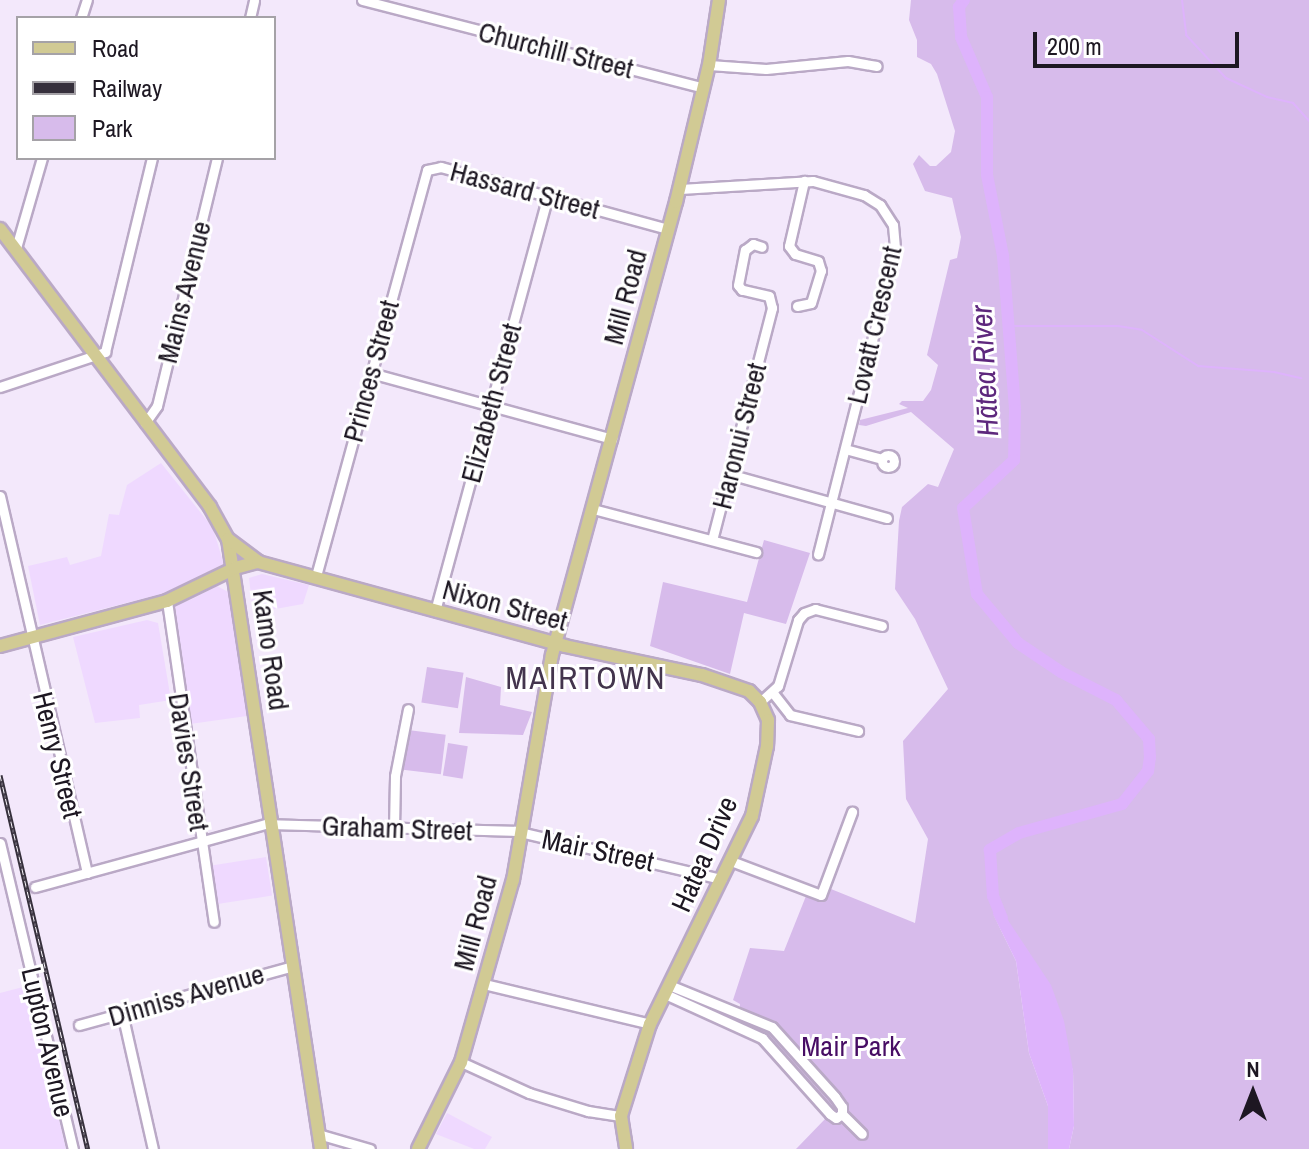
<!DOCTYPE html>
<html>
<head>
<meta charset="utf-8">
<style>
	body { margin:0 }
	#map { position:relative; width:1309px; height:1149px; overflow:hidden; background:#f3e8fb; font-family:"Archivo Narrow",sans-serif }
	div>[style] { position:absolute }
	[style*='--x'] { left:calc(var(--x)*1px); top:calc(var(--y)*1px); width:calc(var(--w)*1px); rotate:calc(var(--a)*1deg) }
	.built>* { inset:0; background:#efd9ff; transform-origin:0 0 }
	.green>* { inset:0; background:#d7bbeb; transform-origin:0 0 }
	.water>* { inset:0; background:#deb3fc }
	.stream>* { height:2px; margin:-1px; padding:0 1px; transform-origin:1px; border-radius:1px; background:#deb3fc }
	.river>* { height:12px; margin:-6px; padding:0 6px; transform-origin:6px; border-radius:6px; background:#deb3fc }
	.roads { filter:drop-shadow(2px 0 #baa9c6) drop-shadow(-2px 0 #baa9c6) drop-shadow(0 2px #baa9c6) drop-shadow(0 -2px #baa9c6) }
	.minor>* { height:9px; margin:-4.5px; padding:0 4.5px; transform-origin:4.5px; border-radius:4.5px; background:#fff }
	.minor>.ring { margin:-4.5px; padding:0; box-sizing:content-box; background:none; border:9px solid #fff; border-radius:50% }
	.major>* { height:12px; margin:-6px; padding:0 6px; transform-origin:6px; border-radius:6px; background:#d1ca94 }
	.rail>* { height:5px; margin-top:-2.5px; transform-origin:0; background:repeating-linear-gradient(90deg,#fff 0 6px,#36303c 0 12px); box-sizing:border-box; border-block:2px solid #36303c }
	span { translate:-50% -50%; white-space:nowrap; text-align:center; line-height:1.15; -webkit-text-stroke:6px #fff; paint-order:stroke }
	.street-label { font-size:28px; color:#1d1722 }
	.park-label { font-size:28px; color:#470d64 }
	.water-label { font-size:30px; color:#5e287d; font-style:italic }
	.quarter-label { font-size:32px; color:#43344d; letter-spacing:2px }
	.legend { position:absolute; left:16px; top:16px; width:260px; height:144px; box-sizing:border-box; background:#fff; border:2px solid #a5a2a7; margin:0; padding:10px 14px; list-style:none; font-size:24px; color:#1d1722 }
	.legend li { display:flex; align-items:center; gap:16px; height:40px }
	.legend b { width:40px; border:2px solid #a5a2a7 }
	.north { position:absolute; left:1213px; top:1053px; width:80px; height:80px; -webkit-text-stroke:6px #fff; paint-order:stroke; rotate:0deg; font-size:22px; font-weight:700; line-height:32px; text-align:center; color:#1d1722 }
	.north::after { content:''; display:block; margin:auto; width:28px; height:36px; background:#1d1722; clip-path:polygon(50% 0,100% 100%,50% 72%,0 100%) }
	.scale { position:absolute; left:1033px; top:32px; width:206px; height:36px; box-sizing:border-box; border:4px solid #1d1722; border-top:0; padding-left:10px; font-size:24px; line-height:28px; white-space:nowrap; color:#1d1722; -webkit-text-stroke:6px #fff; paint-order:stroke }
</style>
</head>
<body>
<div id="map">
	<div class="built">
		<div style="clip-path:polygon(161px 463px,213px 528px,224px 565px,173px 591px,40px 625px,28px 566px,67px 557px,70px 565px,101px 556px,109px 514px,119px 515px,127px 485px)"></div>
		<div style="clip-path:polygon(262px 574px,309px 585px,303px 604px,253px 613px,249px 578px)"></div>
		<div style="clip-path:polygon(217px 586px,230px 593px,247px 716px,190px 724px,169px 605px,190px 600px)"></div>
		<div style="clip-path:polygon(147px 620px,158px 623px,171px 700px,139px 705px,140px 718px,95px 723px,73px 637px)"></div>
		<div style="left:266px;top:857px;width:39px;height:55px;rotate:81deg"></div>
		<div style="clip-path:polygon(27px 986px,66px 1149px,0 1149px,0 993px)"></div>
		<div style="clip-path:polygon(447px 1113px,492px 1137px,485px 1149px,474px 1149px,436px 1134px)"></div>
	</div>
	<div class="green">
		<div style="clip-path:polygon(911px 0,1309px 0,1309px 1149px,1069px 1149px,1074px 1126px,1073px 1070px,993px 914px,1016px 961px,1029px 1053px,1048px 1106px,1048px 1149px,796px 1149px,827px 1117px,739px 1019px,740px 1004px,733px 1000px,750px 948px,784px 951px,808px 891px,820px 893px,826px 887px,915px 923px,928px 839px,906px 799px,903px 741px,948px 689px,915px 619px,895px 589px,899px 521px,902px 507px,928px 484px,938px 487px,954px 449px,911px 412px,866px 426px,859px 425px,860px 420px,908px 408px,899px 404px,902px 401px,923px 401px,931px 390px,938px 365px,927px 355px,950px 260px,957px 258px,961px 237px,952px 198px,925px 191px,913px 164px,919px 155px,930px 166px,936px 166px,951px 152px,955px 131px,937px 74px,931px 64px,917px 57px,917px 40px,909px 20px)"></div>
		<div style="clip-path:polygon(764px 540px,810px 553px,786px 624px,744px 613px,730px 674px,650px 646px,663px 582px,747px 602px)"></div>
		<div style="left:427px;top:667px;width:37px;height:36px;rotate:9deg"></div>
		<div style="clip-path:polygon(466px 677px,501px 687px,500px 705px,532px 712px,523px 735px,459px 733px)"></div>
		<div style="left:408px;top:730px;width:38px;height:40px;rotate:7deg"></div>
		<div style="left:448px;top:743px;width:20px;height:33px;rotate:9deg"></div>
	</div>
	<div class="water">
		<div style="clip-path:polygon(996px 902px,1051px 985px,1064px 1021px,1073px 1070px,1074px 1126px,1069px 1149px,1048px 1149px,1048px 1106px,1029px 1053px,1016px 961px,993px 914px)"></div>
	</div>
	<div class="stream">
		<div style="--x:1182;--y:0;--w:35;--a:83"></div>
		<div style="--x:1186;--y:35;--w:59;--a:47.1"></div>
		<div style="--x:1226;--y:78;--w:45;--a:24.9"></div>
		<div style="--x:1267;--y:97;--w:27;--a:13"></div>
		<div style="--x:1293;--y:103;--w:24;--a:48"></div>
		<div style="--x:1007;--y:326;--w:111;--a:0"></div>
		<div style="--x:1118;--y:326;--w:24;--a:9"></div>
		<div style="--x:1142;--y:330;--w:67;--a:32.7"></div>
		<div style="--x:1198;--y:366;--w:76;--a:4.5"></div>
		<div style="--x:1274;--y:372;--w:28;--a:13"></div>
	</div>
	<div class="river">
		<div style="--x:964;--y:0;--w:9;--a:126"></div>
		<div style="--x:959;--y:7;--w:30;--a:86"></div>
		<div style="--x:961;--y:37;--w:65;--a:66.6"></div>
		<div style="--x:987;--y:97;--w:78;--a:90"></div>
		<div style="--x:987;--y:175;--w:83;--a:78.8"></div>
		<div style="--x:1003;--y:256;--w:154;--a:85.5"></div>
		<div style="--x:1015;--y:410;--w:50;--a:91.1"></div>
		<div style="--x:1014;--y:460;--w:70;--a:136.7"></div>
		<div style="--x:963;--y:508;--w:87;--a:80.8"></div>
		<div style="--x:977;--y:594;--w:64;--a:50.1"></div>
		<div style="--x:1018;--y:643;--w:52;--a:34"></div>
		<div style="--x:1061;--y:672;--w:62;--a:27"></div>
		<div style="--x:1116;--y:700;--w:51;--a:49.8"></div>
		<div style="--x:1149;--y:739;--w:18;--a:87"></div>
		<div style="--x:1150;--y:757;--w:14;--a:98"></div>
		<div style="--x:1148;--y:771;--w:42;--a:128.2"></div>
		<div style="--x:1122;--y:804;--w:107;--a:164.3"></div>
		<div style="--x:1019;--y:833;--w:34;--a:150"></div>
		<div style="--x:990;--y:850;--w:46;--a:86.3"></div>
		<div style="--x:993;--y:896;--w:24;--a:68"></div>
	</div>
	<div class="roads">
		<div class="minor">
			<div style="--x:362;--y:0;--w:353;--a:14.4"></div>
			<div style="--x:81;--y:18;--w:19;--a:-72"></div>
			<div style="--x:250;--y:18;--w:18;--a:-77"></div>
			<div style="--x:709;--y:65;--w:57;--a:4"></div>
			<div style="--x:766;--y:69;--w:82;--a:-5.6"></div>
			<div style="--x:848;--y:61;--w:29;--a:10"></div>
			<div style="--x:680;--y:189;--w:133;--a:-3.4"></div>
			<div style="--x:813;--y:181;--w:53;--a:15.4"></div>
			<div style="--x:864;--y:195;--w:19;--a:32"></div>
			<div style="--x:880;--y:205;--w:24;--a:57"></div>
			<div style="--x:893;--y:225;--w:25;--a:85"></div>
			<div style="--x:895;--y:250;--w:314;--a:104.2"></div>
			<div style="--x:16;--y:248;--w:94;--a:-73.9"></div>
			<div style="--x:797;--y:306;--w:14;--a:-12"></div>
			<div style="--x:811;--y:303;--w:34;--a:-73"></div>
			<div style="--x:821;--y:271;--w:10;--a:-107"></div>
			<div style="--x:818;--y:261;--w:24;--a:-163"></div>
			<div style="--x:795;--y:254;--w:10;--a:-127"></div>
			<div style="--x:789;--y:246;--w:67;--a:-77"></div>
			<div style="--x:371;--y:373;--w:250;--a:15.3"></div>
			<div style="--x:0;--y:387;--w:111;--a:-18.4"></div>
			<div style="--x:105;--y:352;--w:200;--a:-76.4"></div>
			<div style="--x:145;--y:423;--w:21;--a:-55"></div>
			<div style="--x:157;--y:406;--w:255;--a:-76.4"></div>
			<div style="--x:845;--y:449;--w:38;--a:15"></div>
			<div class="ring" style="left:882px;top:455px;width:3px;height:3px"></div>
			<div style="--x:729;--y:474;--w:164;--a:15.6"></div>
			<div style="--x:0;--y:496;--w:387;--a:77"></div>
			<div style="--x:593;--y:509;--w:169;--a:14.8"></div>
			<div style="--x:712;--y:540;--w:240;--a:-75.5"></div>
			<div style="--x:772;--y:308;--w:12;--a:-104"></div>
			<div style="--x:769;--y:296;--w:28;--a:-167"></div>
			<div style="--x:742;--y:290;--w:6;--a:-129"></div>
			<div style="--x:738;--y:285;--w:36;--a:-79"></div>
			<div style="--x:745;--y:250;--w:10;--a:-37"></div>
			<div style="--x:753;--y:244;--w:9;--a:18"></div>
			<div style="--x:316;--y:576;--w:421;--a:-74.7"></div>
			<div style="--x:427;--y:170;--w:14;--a:-12"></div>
			<div style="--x:441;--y:167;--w:234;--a:15.3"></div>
			<div style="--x:167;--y:601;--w:324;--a:81.7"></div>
			<div style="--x:435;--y:611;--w:430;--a:-74.8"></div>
			<div style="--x:773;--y:693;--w:28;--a:52"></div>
			<div style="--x:790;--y:715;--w:70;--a:13.2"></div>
			<div style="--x:760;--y:702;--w:24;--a:-42"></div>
			<div style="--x:778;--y:686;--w:69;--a:-73.1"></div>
			<div style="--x:798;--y:620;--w:9;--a:-49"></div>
			<div style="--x:804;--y:613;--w:12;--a:-20"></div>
			<div style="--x:815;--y:609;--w:69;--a:14.2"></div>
			<div style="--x:394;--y:829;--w:53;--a:-88.9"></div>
			<div style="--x:395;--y:776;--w:68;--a:-79"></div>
			<div style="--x:0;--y:843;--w:315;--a:76.6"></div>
			<div style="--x:731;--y:861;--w:96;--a:20.7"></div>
			<div style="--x:821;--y:895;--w:89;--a:-69.5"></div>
			<div style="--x:35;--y:887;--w:239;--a:-15.3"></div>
			<div style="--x:266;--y:824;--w:249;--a:1.6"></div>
			<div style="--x:515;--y:831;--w:212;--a:13.1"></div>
			<div style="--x:484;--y:984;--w:171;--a:13.5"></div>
			<div style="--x:669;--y:985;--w:111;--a:22.2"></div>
			<div style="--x:772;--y:1027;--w:94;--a:48"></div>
			<div style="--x:835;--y:1097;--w:12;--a:55"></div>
			<div style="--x:842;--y:1107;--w:7;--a:90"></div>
			<div style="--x:842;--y:1114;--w:28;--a:45"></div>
			<div style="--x:665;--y:994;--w:107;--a:24.4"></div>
			<div style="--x:762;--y:1038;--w:102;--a:48.2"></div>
			<div style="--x:830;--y:1114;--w:7;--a:34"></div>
			<div style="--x:836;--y:1118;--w:7;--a:-34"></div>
			<div style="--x:122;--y:1013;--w:139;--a:77.2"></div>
			<div style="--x:79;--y:1025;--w:222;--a:-15.4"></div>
			<div style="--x:461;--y:1062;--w:75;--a:24.5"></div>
			<div style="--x:529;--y:1093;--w:62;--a:17"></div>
			<div style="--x:588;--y:1111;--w:33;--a:9"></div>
			<div style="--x:318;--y:1134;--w:54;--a:16.1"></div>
		</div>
		<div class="major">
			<div style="--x:0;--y:229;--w:348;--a:52.9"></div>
			<div style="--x:210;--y:507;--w:37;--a:61"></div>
			<div style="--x:228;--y:539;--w:617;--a:81.33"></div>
			<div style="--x:228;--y:539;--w:38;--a:37"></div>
			<div style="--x:0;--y:646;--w:173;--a:-15.1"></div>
			<div style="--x:167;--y:601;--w:76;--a:-25.9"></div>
			<div style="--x:235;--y:568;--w:24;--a:-15"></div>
			<div style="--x:258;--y:562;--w:318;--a:15.3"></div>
			<div style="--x:565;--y:646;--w:140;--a:12"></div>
			<div style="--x:702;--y:675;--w:50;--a:18.8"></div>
			<div style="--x:749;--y:691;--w:16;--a:45"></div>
			<div style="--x:760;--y:702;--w:20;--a:66"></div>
			<div style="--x:768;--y:720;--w:26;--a:92"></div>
			<div style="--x:767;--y:746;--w:72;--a:102.1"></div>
			<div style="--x:752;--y:816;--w:232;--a:116.1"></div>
			<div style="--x:650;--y:1024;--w:96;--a:107.5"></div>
			<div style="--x:621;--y:1116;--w:33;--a:81"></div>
			<div style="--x:418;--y:1149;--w:97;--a:-63.7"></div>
			<div style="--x:461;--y:1062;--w:189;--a:-74.1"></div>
			<div style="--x:513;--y:880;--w:228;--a:-80.2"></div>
			<div style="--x:552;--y:655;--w:470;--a:-74.7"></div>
			<div style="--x:676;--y:202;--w:141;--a:-76.5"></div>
			<div style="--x:709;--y:65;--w:66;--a:-81.3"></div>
		</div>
	</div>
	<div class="rail">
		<div style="--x:0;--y:775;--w:384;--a:76.8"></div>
	</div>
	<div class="street-label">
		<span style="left:556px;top:50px;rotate:14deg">Churchill Street</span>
		<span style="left:525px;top:190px;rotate:15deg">Hassard Street</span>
		<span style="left:184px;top:292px;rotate:-76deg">Mains Avenue</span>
		<span style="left:625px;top:297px;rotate:-75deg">Mill Road</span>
		<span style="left:874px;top:325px;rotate:-77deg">Lovatt Crescent</span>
		<span style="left:371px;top:371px;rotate:-75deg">Princes Street</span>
		<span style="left:491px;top:403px;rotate:-75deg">Elizabeth Street</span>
		<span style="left:739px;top:436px;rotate:-76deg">Haronui Street</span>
		<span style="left:505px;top:605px;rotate:15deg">Nixon Street</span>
		<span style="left:271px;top:650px;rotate:82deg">Kamo Road</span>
		<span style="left:58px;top:755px;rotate:76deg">Henry Street</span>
		<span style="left:189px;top:762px;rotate:81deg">Davies Street</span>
		<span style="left:397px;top:828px;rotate:2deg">Graham Street</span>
		<span style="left:598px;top:850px;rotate:12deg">Mair Street</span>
		<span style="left:704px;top:854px;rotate:-66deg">Hatea Drive</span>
		<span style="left:475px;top:923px;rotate:-75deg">Mill Road</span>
		<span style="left:186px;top:995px;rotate:-16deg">Dinniss Avenue</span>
		<span style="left:48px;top:1042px;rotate:77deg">Lupton Avenue</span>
	</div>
	<div class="park-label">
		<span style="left:851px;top:1046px">Mair Park</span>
	</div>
	<div class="water-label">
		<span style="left:984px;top:371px;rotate:-93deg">Hātea River</span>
	</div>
	<div class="quarter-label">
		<span style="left:586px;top:678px">MAIRTOWN</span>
	</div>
	<ul class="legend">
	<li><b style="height:10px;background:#d1ca94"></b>Road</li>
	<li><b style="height:10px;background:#36303c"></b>Railway</li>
	<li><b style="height:22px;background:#d7bbeb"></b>Park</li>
	</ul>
	<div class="north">N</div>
	<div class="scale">200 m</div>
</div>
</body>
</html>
